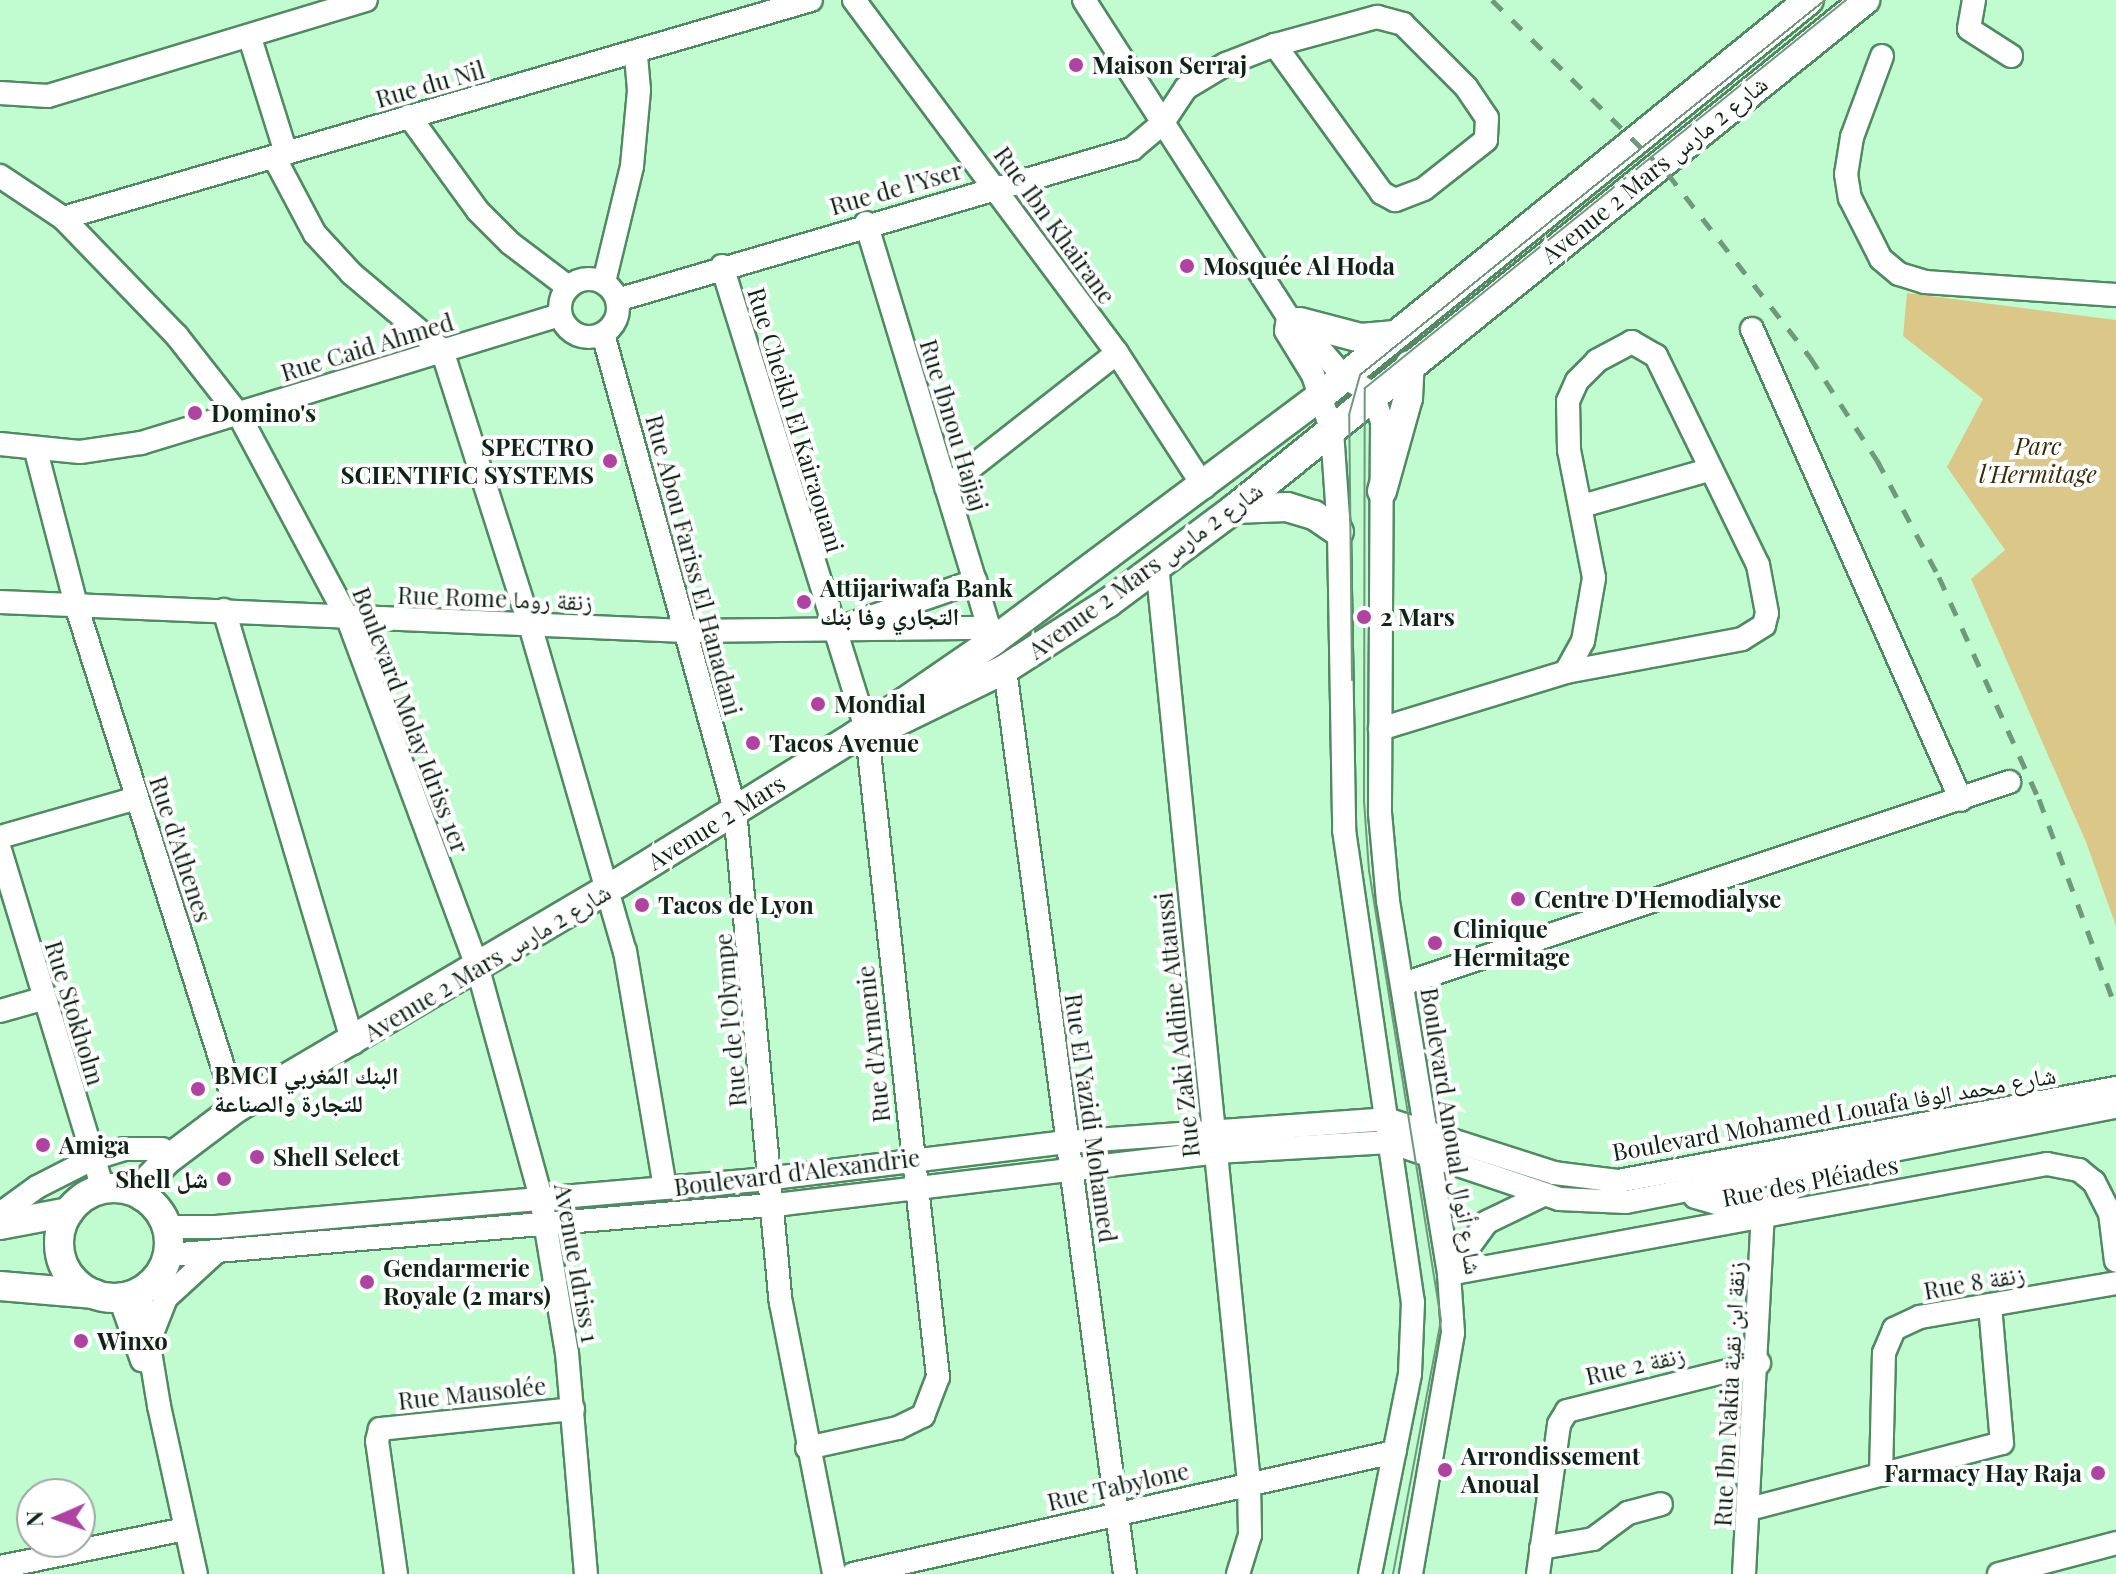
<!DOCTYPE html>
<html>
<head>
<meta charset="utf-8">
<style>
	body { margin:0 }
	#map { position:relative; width:2116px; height:1574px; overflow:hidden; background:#c0fcd0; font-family:"Playfair Display","Noto Naskh Arabic",serif }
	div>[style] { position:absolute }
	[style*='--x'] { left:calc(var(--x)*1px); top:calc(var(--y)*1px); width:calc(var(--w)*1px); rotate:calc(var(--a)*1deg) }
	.green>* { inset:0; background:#dbc889 }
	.roads { filter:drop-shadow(2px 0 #518962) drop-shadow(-2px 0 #518962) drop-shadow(0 2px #518962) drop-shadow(0 -2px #518962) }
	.minor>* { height:22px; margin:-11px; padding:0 11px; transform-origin:11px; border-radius:11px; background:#fff }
	.minor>.ring { margin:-11px; padding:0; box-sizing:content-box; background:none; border:22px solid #fff; border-radius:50% }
	.major>* { height:28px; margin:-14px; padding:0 14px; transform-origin:14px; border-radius:14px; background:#fff }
	.major>.ring { margin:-14px; padding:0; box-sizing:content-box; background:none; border:28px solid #fff; border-radius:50% }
	.tram>* { height:2px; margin:-1px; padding:0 1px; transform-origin:1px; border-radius:1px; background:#6e997a }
	.rail>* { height:5px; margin-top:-2.5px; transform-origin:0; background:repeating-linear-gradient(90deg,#6e997a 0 14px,transparent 0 28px) }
	.dots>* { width:22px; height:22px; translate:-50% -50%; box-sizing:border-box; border:4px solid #fff; border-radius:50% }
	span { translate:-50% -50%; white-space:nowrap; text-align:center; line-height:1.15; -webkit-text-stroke:8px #fff; paint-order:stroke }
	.poi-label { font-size:24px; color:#0e2516; font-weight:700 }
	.left { translate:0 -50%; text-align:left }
	.right { translate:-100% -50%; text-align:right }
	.street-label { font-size:24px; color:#0e2516 }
	.park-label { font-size:24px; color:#362b05; font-style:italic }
	.north { position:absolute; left:16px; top:1478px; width:80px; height:80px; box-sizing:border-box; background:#fff; border:2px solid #9fa8a2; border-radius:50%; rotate:268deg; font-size:22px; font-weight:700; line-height:32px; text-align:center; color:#0e2516 }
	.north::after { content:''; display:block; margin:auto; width:28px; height:36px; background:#b043a2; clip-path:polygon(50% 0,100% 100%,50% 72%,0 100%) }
</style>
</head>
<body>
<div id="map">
	<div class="green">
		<div style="clip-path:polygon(1907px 293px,2116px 320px,2116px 926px,2086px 842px,1971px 579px,2005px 550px,1947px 467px,1983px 399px,1903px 336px)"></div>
	</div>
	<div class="roads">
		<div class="minor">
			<div style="--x:854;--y:0;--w:440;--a:53.3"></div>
			<div style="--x:1117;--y:353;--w:160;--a:57"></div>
			<div style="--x:1084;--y:0;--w:377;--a:57.2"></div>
			<div style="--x:1288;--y:317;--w:14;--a:98"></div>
			<div style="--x:1286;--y:331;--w:52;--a:58.5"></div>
			<div style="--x:1313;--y:375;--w:59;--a:71.3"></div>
			<div style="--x:1332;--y:431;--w:101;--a:86"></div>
			<div style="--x:1339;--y:532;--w:298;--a:89"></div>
			<div style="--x:1344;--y:830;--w:477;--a:81.7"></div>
			<div style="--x:1413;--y:1302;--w:72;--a:92.4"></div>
			<div style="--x:1410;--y:1374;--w:204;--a:101.3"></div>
			<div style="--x:1974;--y:0;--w:29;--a:100"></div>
			<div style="--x:1969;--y:29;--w:50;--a:32.7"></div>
			<div style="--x:250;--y:38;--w:121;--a:72.6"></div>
			<div style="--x:1882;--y:56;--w:86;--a:110.3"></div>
			<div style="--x:1852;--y:137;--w:37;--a:99"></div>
			<div style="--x:1846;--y:174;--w:24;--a:81"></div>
			<div style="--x:1850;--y:198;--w:68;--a:63.1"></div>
			<div style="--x:1881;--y:259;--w:23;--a:40"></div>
			<div style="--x:1899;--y:274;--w:27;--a:17"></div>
			<div style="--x:1925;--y:282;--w:191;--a:3.9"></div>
			<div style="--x:0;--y:93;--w:48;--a:3.6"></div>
			<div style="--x:48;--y:96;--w:332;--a:-16.8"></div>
			<div style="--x:409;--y:116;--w:117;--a:54"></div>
			<div style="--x:478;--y:211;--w:45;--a:45"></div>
			<div style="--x:510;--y:243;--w:73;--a:37.2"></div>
			<div style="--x:274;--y:157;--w:87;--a:62"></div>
			<div style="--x:315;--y:234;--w:54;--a:47.2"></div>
			<div style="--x:352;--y:274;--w:118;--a:40.2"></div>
			<div style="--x:442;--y:350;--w:289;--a:72.3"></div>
			<div style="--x:530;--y:625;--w:340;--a:73.8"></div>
			<div style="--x:625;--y:951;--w:240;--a:80.4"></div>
			<div style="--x:0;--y:176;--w:76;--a:33.7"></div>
			<div style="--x:63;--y:218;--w:164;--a:46"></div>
			<div style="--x:177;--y:336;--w:100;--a:51.9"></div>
			<div style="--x:239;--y:415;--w:231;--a:61.9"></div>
			<div style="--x:348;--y:619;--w:373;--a:69.6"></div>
			<div style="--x:478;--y:969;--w:238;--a:74.6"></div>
			<div style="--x:541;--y:1198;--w:157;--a:80.5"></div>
			<div style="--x:567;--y:1353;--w:222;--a:85.1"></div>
			<div style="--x:63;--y:218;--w:779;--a:-16.25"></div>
			<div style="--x:866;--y:223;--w:436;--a:73.1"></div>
			<div style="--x:722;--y:266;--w:481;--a:72.7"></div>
			<div class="ring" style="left:560px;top:279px;width:36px;height:36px"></div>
			<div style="--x:604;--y:282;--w:119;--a:-76.4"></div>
			<div style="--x:632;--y:166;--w:76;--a:-84.7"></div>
			<div style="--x:639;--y:90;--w:35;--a:-95"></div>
			<div style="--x:617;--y:300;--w:537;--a:-16.34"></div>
			<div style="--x:1132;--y:149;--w:39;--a:-40"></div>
			<div style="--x:1162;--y:124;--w:43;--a:-56.3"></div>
			<div style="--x:1186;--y:88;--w:47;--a:-31"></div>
			<div style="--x:1226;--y:64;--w:53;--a:-21.2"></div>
			<div style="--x:1275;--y:45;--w:106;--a:-15.4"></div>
			<div style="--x:1377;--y:17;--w:27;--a:15"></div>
			<div style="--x:1403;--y:24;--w:89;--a:45"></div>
			<div style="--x:1466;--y:87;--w:37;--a:56"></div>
			<div style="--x:1487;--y:118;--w:22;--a:93"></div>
			<div style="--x:1486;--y:140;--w:79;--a:141.7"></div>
			<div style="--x:1424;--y:189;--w:31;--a:159"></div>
			<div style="--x:1395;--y:200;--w:15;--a:-152"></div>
			<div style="--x:1382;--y:193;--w:183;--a:-125.9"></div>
			<div style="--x:1294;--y:319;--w:75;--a:49.3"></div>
			<div style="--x:1343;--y:376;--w:35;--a:31"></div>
			<div style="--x:1373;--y:394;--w:29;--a:72"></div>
			<div style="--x:1382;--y:422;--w:391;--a:90.3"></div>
			<div style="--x:1380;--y:813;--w:88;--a:84.8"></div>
			<div style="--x:1388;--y:901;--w:378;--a:80.7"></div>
			<div style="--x:1449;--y:1274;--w:59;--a:86.1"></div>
			<div style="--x:1453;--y:1333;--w:245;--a:99.9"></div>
			<div style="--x:1752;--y:329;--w:515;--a:66.07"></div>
			<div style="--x:603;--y:334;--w:494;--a:74.5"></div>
			<div style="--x:735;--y:810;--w:495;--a:84.7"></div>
			<div style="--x:781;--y:1303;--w:276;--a:78.9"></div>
			<div style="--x:0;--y:444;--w:80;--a:5.7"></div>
			<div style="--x:80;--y:452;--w:62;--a:-8.4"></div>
			<div style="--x:141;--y:443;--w:438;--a:-17"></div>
			<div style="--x:36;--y:451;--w:159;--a:75.4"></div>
			<div style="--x:76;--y:605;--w:528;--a:72.35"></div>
			<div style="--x:946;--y:487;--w:217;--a:-38.1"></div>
			<div style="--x:1582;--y:506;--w:131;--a:-15.9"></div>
			<div style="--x:1157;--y:564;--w:923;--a:84.28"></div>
			<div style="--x:1249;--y:1482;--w:53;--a:88.9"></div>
			<div style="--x:1250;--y:1535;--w:41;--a:107.1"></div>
			<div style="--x:0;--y:602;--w:686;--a:2.42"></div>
			<div style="--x:685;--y:631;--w:304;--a:-0.6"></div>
			<div style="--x:224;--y:610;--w:452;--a:73.4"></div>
			<div style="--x:845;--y:626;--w:138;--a:-19.1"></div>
			<div style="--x:1005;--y:669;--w:913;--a:82.45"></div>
			<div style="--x:1380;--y:729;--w:195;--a:-17"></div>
			<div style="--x:1566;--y:672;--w:179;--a:-10.6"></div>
			<div style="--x:1742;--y:639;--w:26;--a:-32"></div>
			<div style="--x:1764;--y:625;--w:12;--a:-76"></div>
			<div style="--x:1767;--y:613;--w:49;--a:-100.6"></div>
			<div style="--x:1758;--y:565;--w:233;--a:-116"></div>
			<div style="--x:1656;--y:356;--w:28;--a:-150"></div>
			<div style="--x:1632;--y:342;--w:40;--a:152"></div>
			<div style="--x:1597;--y:361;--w:28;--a:135"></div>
			<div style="--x:1577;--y:381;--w:22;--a:114"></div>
			<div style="--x:1568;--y:401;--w:49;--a:88.8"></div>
			<div style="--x:1569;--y:450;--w:130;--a:78.9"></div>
			<div style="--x:1594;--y:578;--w:64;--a:99.9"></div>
			<div style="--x:1583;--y:641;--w:35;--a:119"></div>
			<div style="--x:0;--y:837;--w:142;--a:-15.9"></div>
			<div style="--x:0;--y:850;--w:354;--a:73.1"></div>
			<div style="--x:1403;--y:984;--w:639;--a:-18.43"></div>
			<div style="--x:0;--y:1011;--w:44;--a:-15.9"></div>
			<div style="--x:1695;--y:1197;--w:70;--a:15.8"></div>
			<div style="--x:0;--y:1214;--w:46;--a:-36.1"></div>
			<div style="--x:37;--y:1187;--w:62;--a:-27"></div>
			<div style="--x:92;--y:1159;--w:34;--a:-17"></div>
			<div style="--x:124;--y:1149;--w:38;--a:0"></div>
			<div style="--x:1763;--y:1217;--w:67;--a:-44.4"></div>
			<div style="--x:167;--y:1227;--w:49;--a:0"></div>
			<div style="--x:216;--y:1227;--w:543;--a:-4.97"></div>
			<div style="--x:757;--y:1180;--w:313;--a:-7"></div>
			<div style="--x:1068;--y:1142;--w:319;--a:-4.1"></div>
			<div style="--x:1386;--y:1119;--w:176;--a:17.8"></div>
			<div style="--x:1554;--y:1173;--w:64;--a:7.1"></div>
			<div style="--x:1618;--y:1181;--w:507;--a:-10.58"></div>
			<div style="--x:168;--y:1255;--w:617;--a:-4.74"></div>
			<div style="--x:783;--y:1204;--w:436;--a:-6.8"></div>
			<div style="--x:1216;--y:1152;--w:174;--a:-3.3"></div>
			<div style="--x:1390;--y:1142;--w:178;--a:18.6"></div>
			<div style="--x:1559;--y:1199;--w:67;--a:2.6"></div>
			<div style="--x:1626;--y:1202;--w:499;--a:-11"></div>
			<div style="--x:1449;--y:1274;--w:608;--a:-10.42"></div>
			<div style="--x:2047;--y:1164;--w:33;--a:11"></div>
			<div style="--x:2079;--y:1170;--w:19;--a:39"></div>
			<div style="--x:2094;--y:1182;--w:35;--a:63"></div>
			<div style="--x:2110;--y:1213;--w:48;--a:82.9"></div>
			<div style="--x:1449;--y:1274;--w:64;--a:-53.8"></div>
			<div style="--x:1487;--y:1222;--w:62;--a:-25.7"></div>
			<div style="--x:140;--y:1291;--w:117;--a:80.6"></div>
			<div style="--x:159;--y:1406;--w:172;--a:77.6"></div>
			<div style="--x:120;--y:1298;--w:66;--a:70.5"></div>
			<div style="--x:151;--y:1336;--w:41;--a:-68.5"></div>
			<div style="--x:166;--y:1298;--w:67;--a:-42.6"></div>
			<div style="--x:807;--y:1448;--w:93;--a:-12.4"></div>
			<div style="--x:898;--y:1428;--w:28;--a:-26"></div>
			<div style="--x:923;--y:1416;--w:42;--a:-69"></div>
			<div style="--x:938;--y:1377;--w:647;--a:-96.3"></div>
			<div style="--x:1881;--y:1475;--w:122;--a:-88.6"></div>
			<div style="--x:1884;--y:1353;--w:26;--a:-67"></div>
			<div style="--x:1894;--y:1329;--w:29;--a:-25"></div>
			<div style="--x:1920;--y:1317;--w:199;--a:-9.8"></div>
			<div style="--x:1749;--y:1509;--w:261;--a:-14.6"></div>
			<div style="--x:2002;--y:1443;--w:138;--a:-95"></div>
			<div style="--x:1541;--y:1548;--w:53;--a:-9.8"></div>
			<div style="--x:1593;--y:1539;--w:44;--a:-36.6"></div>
			<div style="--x:1628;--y:1513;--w:34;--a:-15"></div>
			<div style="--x:0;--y:1567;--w:189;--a:-11.6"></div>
			<div style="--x:396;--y:1574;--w:134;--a:-98.1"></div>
			<div style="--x:377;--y:1441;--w:12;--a:-76"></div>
			<div style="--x:380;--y:1429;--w:194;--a:-5.9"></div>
			<div style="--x:853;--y:1574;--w:555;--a:-12.71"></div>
			<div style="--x:1538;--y:1574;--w:151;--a:-82"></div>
			<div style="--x:1559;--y:1424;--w:15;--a:-58"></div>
			<div style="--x:1567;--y:1411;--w:198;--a:-14"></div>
			<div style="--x:1744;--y:1574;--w:358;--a:-87"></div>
			<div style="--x:1999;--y:1574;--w:121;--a:-14.8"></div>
		</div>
		<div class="major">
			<div style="--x:1300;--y:322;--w:63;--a:14.7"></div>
			<div style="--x:1361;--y:338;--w:34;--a:-5"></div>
			<div style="--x:1382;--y:491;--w:97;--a:-74.4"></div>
			<div style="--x:1408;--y:398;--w:33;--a:-87"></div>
			<div style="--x:1234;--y:509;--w:53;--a:-2.2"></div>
			<div style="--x:1287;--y:507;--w:28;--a:17"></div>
			<div style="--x:1314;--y:515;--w:30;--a:34"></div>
			<div style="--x:882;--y:729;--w:137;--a:-26"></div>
			<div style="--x:1005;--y:669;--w:122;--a:-32.7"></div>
			<div style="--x:1108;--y:603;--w:157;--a:-36.7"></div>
			<div style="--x:1234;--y:509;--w:811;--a:-38.89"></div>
			<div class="ring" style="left:59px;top:1188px;width:82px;height:82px"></div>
			<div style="--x:144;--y:1197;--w:21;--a:-71"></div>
			<div style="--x:151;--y:1177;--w:23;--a:-47"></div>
			<div style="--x:167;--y:1160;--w:86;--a:-37"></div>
			<div style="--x:236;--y:1108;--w:443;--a:-30.5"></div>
			<div style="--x:618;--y:883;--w:279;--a:-31.8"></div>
			<div style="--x:855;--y:736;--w:168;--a:-34.5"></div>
			<div style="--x:993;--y:641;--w:409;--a:-36.8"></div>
			<div style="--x:1321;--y:396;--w:628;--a:-39.06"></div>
			<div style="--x:0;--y:1225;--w:70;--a:-10.7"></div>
			<div style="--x:0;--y:1286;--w:95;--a:4.8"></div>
		</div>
	</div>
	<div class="tram">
		<div style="--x:1352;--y:680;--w:265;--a:-90.6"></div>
		<div style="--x:1349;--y:415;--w:41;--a:-74.6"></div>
		<div style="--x:1360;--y:375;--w:597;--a:-38.88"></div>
		<div style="--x:1393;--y:1574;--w:258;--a:-79.3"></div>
		<div style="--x:1441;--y:1320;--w:455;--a:-99.1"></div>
		<div style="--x:1369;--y:871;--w:70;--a:-94.1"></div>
		<div style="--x:1364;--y:801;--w:413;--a:-89.9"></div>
		<div style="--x:1365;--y:388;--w:618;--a:-38.89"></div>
	</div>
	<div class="rail">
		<div style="--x:1492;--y:0;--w:247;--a:44.7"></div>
		<div style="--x:1668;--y:174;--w:232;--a:52.2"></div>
		<div style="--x:1810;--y:357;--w:123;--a:57"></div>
		<div style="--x:1877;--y:460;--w:132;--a:62.1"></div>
		<div style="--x:1939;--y:577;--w:243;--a:65.8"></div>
		<div style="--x:2039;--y:799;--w:223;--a:69.8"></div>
	</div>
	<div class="dots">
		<div style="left:1076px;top:65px;background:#b043a2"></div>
		<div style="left:1187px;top:266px;background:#b043a2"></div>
		<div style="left:195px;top:413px;background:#b043a2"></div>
		<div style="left:610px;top:461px;background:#b043a2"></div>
		<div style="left:804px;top:602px;background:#b043a2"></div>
		<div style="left:1364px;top:617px;background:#b043a2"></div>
		<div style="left:818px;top:704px;background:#b043a2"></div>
		<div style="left:753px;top:743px;background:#b043a2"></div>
		<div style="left:1518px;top:899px;background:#b043a2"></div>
		<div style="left:642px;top:905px;background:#b043a2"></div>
		<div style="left:1435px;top:943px;background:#b043a2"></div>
		<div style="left:198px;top:1089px;background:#b043a2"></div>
		<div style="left:43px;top:1145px;background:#b043a2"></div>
		<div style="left:257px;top:1157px;background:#b043a2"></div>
		<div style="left:224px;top:1179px;background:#b043a2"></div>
		<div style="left:367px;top:1282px;background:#b043a2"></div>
		<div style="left:81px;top:1341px;background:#b043a2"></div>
		<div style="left:1445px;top:1470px;background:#b043a2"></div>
		<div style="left:2098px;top:1473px;background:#b043a2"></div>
	</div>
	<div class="poi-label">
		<span class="left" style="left:1092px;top:65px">Maison Serraj</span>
		<span class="left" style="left:1203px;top:266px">Mosquée Al Hoda</span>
		<span class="left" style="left:211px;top:413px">Domino's</span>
		<span class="right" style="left:594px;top:461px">SPECTRO<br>SCIENTIFIC SYSTEMS</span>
		<span class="left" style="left:820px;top:602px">Attijariwafa Bank<br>التجاري وفا بنك</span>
		<span class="left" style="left:1380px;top:617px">2 Mars</span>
		<span class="left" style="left:834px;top:704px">Mondial</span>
		<span class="left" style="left:769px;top:743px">Tacos Avenue</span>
		<span class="left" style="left:1534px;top:899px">Centre D'Hemodialyse</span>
		<span class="left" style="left:658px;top:905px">Tacos de Lyon</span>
		<span class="left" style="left:1453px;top:943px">Clinique<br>Hermitage</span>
		<span class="left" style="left:214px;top:1089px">BMCI البنك المغربي<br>للتجارة والصناعة</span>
		<span class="left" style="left:59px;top:1145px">Amiga</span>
		<span class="left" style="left:273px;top:1157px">Shell Select</span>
		<span class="right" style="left:208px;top:1179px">Shell شل</span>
		<span class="left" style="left:383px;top:1282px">Gendarmerie<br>Royale (2 mars)</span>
		<span class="left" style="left:97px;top:1341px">Winxo</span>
		<span class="left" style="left:1461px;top:1470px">Arrondissement<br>Anoual</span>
		<span class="right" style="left:2082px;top:1473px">Farmacy Hay Raja</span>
	</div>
	<div class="street-label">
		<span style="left:430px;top:84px;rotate:-16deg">Rue du Nil</span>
		<span style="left:1654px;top:169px;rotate:-39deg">Avenue 2 Mars شارع 2 مارس</span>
		<span style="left:896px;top:188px;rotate:-16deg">Rue de l'Yser</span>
		<span style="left:1055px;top:225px;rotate:54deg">Rue Ibn Khairane</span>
		<span style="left:367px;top:347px;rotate:-17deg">Rue Caid Ahmed</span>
		<span style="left:796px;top:420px;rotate:73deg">Rue Cheikh El Kairaouani</span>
		<span style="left:954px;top:425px;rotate:73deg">Rue Ibnou Hajjaj</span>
		<span style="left:694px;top:565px;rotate:75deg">Rue Abou Fariss El Hanadani</span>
		<span style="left:1145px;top:570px;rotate:-36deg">Avenue 2 Mars شارع 2 مارس</span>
		<span style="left:495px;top:598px;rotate:2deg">Rue Rome زنقة روما</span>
		<span style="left:411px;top:720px;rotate:69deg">Boulevard Molay Idriss 1er</span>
		<span style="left:716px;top:822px;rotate:-32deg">Avenue 2 Mars</span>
		<span style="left:181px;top:849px;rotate:72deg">Rue d'Athenes</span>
		<span style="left:487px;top:962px;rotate:-31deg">Avenue 2 Mars شارع 2 مارس</span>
		<span style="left:75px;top:1013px;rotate:73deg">Rue Stokholm</span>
		<span style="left:730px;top:1020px;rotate:-95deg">Rue de l'Olympe</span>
		<span style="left:1177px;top:1025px;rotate:-96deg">Rue Zaki Addine Attaussi</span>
		<span style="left:873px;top:1044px;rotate:-96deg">Rue d'Armenie</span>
		<span style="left:1834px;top:1113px;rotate:-10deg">Boulevard Mohamed Louafa شارع محمد الوفا</span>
		<span style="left:1091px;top:1118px;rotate:82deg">Rue El Yazidi Mohamed</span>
		<span style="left:1452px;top:1131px;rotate:81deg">Boulevard Anoual شارع أنوال</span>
		<span style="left:797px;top:1172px;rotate:-7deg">Boulevard d'Alexandrie</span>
		<span style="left:1810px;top:1181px;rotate:-11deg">Rue des Pléiades</span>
		<span style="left:577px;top:1263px;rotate:80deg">Avenue Idriss 1</span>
		<span style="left:1974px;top:1282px;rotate:-10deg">Rue 8 زنقة</span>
		<span style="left:1635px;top:1365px;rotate:-13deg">Rue 2 زنقة</span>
		<span style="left:472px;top:1393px;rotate:-6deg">Rue Mausolée</span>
		<span style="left:1729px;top:1394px;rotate:-87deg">Rue Ibn Nakia زنقة ابن نقية</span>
		<span style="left:1118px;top:1486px;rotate:-13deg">Rue Tabylone</span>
	</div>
	<div class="park-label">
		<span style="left:2038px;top:460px">Parc<br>l'Hermitage</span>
	</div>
	<div class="north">N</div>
</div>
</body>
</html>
